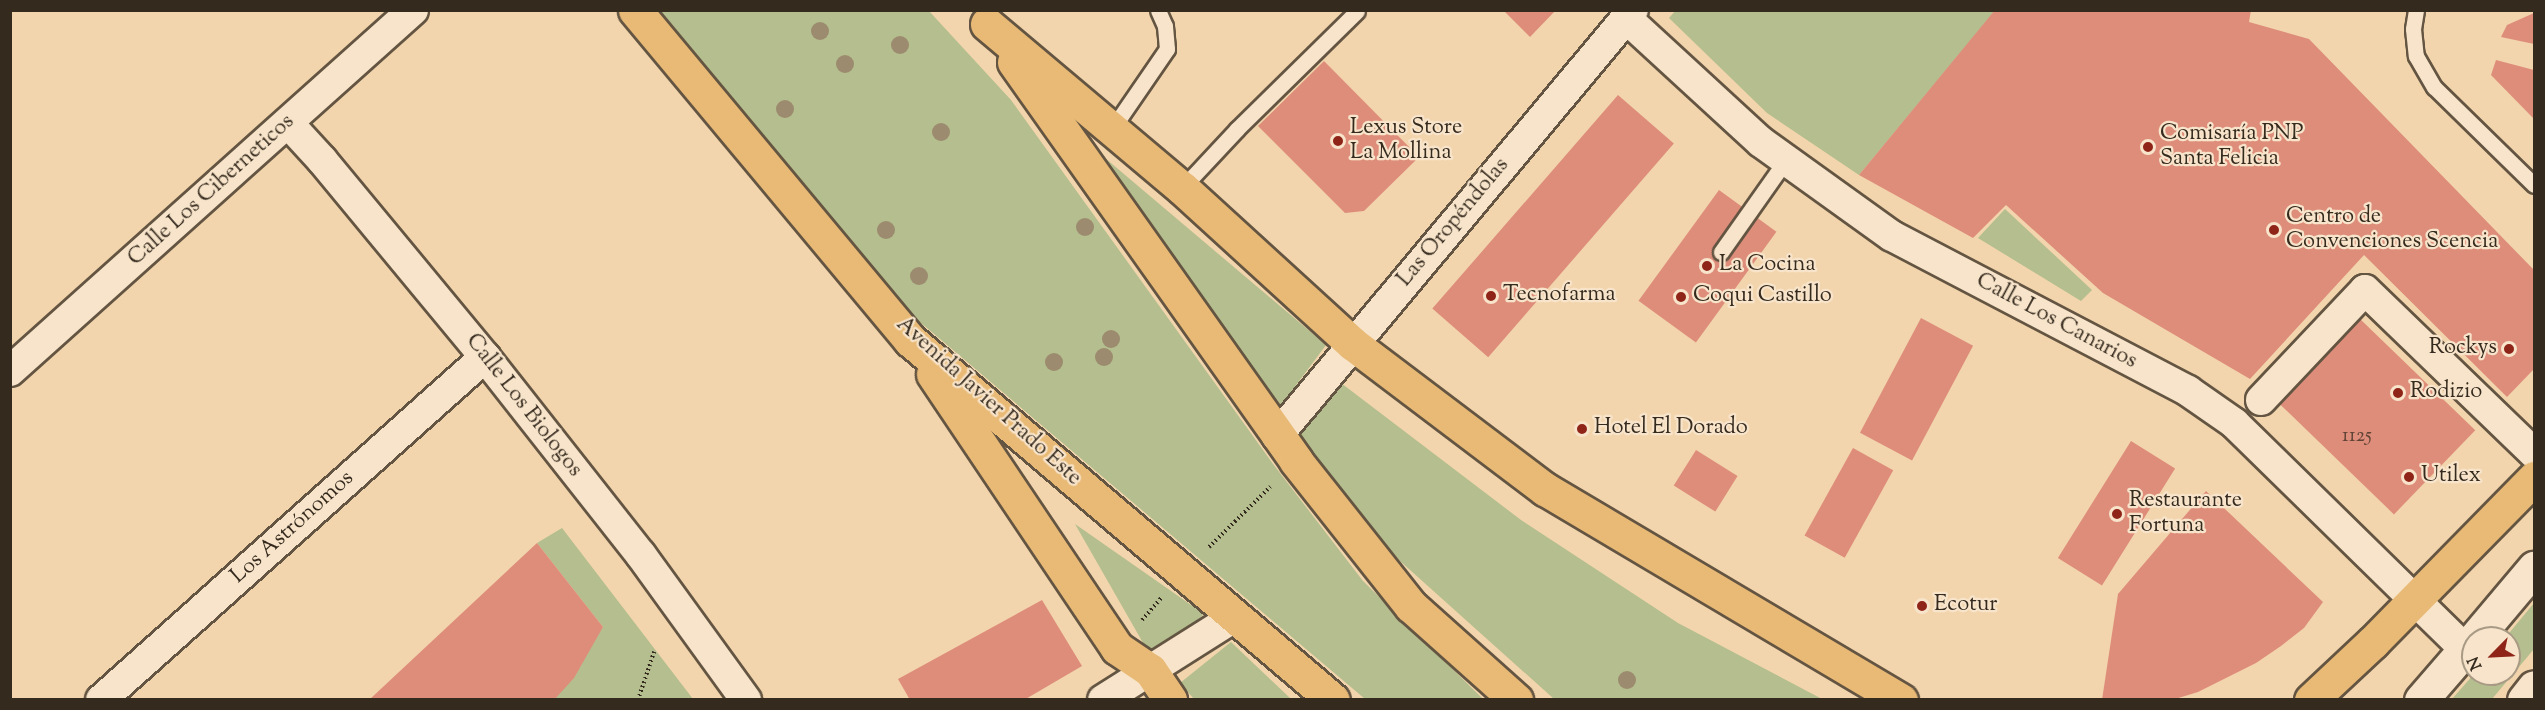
<!DOCTYPE html>
<html>
<head>
<meta charset="utf-8">
<style>
	body { margin:0 }
	#map { position:relative; width:2545px; height:710px; overflow:hidden; background:#f2d5ad; font-family:"Sorts Mill Goudy",serif }
	div>[style] { position:absolute }
	[style*='--x'] { left:calc(var(--x)*1px); top:calc(var(--y)*1px); width:calc(var(--w)*1px); rotate:calc(var(--a)*1deg) }
	.green>* { inset:0; background:#b4be8e }
	.building>* { inset:0; background:#de8d7b; transform-origin:0 0 }
	.path>* { height:4px; margin-top:-2px; transform-origin:0; background:repeating-linear-gradient(90deg,#352a1e 0 1.5px,transparent 0 4.5px) }
	.roads { filter:drop-shadow(2px 0 #645542) drop-shadow(-2px 0 #645542) drop-shadow(0 2px #645542) drop-shadow(0 -2px #645542) }
	.lane>* { height:15px; margin:-7.5px; padding:0 7.5px; transform-origin:7.5px; border-radius:7.5px; background:#f7e4ca }
	.street>* { height:30px; margin:-15px; padding:0 15px; transform-origin:15px; border-radius:15px; background:#f7e4ca }
	.secondary>* { height:33px; margin:-16.5px; padding:0 16.5px; transform-origin:16.5px; border-radius:16.5px; background:#f7e4ca }
	.primary>* { height:33px; margin:-16.5px; padding:0 16.5px; transform-origin:16.5px; border-radius:16.5px; background:#e9ba76 }
	.trees>* { width:18px; height:18px; margin:-9px; border-radius:50%; background:#9c8b6e }
	.dots>* { width:16px; height:16px; translate:-50% -50%; box-sizing:border-box; border:3px solid #f7e4ca; border-radius:50% }
	span { translate:-50% -50%; white-space:nowrap; text-align:center; line-height:1.15; -webkit-text-stroke:4.5px #f7e4ca; paint-order:stroke }
	.number-label { font-size:20px; color:#5f4335 }
	.number-label span { -webkit-text-stroke-width:0 }
	.poi-label { font-size:22px; color:#352a1e }
	.left { translate:0 -50%; text-align:left }
	.right { translate:-100% -50%; text-align:right }
	.street-label { font-size:22px; color:#352a1e }
	.frame { position:absolute; inset:0; border:12px solid #352a1e; pointer-events:none }
	.north { position:absolute; left:2461px; top:626px; width:60px; height:60px; box-sizing:border-box; background:#f7e4ca; border:2px solid #a99a85; border-radius:50%; rotate:246deg; font-size:16px; font-weight:700; line-height:24px; text-align:center; color:#352a1e }
	.north::after { content:''; display:block; margin:auto; width:21px; height:27px; background:#8f2418; clip-path:polygon(50% 0,100% 100%,50% 72%,0 100%) }
</style>
</head>
<body>
<div id="map">
	<div class="green">
		<div style="clip-path:polygon(1676px 10px,1995px 11px,1859px 175px,1767px 113px,1669px 18px)"></div>
		<div style="clip-path:polygon(657px 11px,929px 11px,1011px 100px,1273px 464px,1363px 581px,1483px 699px,1365px 699px,914px 317px)"></div>
		<div style="clip-path:polygon(1105px 158px,1326px 345px,1276px 412px)"></div>
		<div style="clip-path:polygon(2005px 209px,2092px 290px,2081px 301px,1978px 238px)"></div>
		<div style="clip-path:polygon(1341px 383px,1521px 520px,1678px 623px,1822px 699px,1554px 699px,1400px 561px,1295px 438px)"></div>
		<div style="clip-path:polygon(1075px 524px,1204px 614px,1154px 662px)"></div>
		<div style="clip-path:polygon(562px 528px,693px 699px,554px 699px,603px 627px,537px 543px)"></div>
		<div style="clip-path:polygon(2534px 603px,2534px 649px,2492px 699px,2452px 699px,2474px 674px,2509px 674px,2509px 638px,2505px 638px)"></div>
		<div style="clip-path:polygon(1231px 642px,1291px 699px,1194px 699px,1180px 683px)"></div>
	</div>
	<div class="building">
		<div style="clip-path:polygon(1503px 10px,1556px 10px,1530px 37px)"></div>
		<div style="clip-path:polygon(1995px 10px,2251px 10px,2249px 22px,2309px 39px,2534px 270px,2534px 369px,2507px 397px,2364px 255px,2250px 379px,2103px 293px,2006px 205px,1973px 238px,1859px 175px)"></div>
		<div style="clip-path:polygon(2534px 13px,2534px 44px,2501px 37px,2507px 25px)"></div>
		<div style="clip-path:polygon(2496px 60px,2534px 70px,2534px 119px,2491px 75px)"></div>
		<div style="clip-path:polygon(1324px 61px,1419px 157px,1364px 211px,1345px 213px,1258px 126px)"></div>
		<div style="left:1618px;top:95px;width:74px;height:283px;rotate:41deg"></div>
		<div style="left:1719px;top:190px;width:71px;height:137px;rotate:36deg"></div>
		<div style="left:2358px;top:317px;width:163px;height:117px;rotate:44deg"></div>
		<div style="left:1921px;top:318px;width:59px;height:130px;rotate:28deg"></div>
		<div style="left:2131px;top:441px;width:52px;height:138px;rotate:32deg"></div>
		<div style="left:1853px;top:448px;width:46px;height:100px;rotate:29deg"></div>
		<div style="left:1696px;top:450px;width:49px;height:42px;rotate:32deg"></div>
		<div style="clip-path:polygon(2206px 491px,2323px 602px,2304px 628px,2281px 646px,2256px 663px,2198px 692px,2172px 700px,2102px 700px,2118px 594px)"></div>
		<div style="clip-path:polygon(537px 543px,603px 627px,574px 678px,554px 700px,369px 700px)"></div>
		<div style="clip-path:polygon(1042px 600px,1082px 666px,1024px 700px,910px 700px,898px 679px)"></div>
	</div>
	<div class="path">
		<div style="--x:1209;--y:547;--w:86;--a:-44.5"></div>
		<div style="--x:1142;--y:620;--w:29;--a:-49"></div>
		<div style="--x:638;--y:700;--w:51;--a:-71.6"></div>
	</div>
	<div class="roads">
		<div class="lane">
			<div style="--x:2416;--y:10;--w:19;--a:99"></div>
			<div style="--x:2413;--y:29;--w:27;--a:84"></div>
			<div style="--x:2416;--y:56;--w:36;--a:60"></div>
			<div style="--x:2434;--y:87;--w:140;--a:44.4"></div>
			<div style="--x:1112;--y:129;--w:97;--a:-55.5"></div>
			<div style="--x:1167;--y:49;--w:23;--a:-95"></div>
			<div style="--x:1165;--y:26;--w:17;--a:-114"></div>
			<div style="--x:1182;--y:188;--w:81;--a:-47"></div>
			<div style="--x:1237;--y:129;--w:168;--a:-44.5"></div>
			<div style="--x:1721;--y:252;--w:113;--a:-54.8"></div>
		</div>
		<div class="street">
			<div style="--x:1626;--y:18;--w:183;--a:42.6"></div>
			<div style="--x:1761;--y:142;--w:161;--a:35.7"></div>
			<div style="--x:1892;--y:236;--w:334;--a:27.6"></div>
			<div style="--x:2188;--y:391;--w:56;--a:34.8"></div>
			<div style="--x:2234;--y:423;--w:323;--a:44.4"></div>
			<div style="--x:288;--y:123;--w:50;--a:47.4"></div>
			<div style="--x:322;--y:160;--w:256;--a:50.4"></div>
			<div style="--x:485;--y:357;--w:252;--a:51.8"></div>
			<div style="--x:641;--y:555;--w:179;--a:54.1"></div>
			<div style="--x:10;--y:371;--w:541;--a:-41.85"></div>
			<div style="--x:2261;--y:400;--w:151;--a:-46.6"></div>
			<div style="--x:2365;--y:290;--w:235;--a:44"></div>
			<div style="--x:1277;--y:436;--w:555;--a:-50.12"></div>
			<div style="--x:101;--y:700;--w:515;--a:-41.77"></div>
			<div style="--x:1103;--y:700;--w:157;--a:-32.3"></div>
		</div>
		<div class="secondary">
			<div style="--x:2475;--y:638;--w:92;--a:-49.9"></div>
			<div style="--x:2421;--y:700;--w:79;--a:-49.1"></div>
			<div style="--x:2524;--y:700;--w:16;--a:-52"></div>
		</div>
		<div class="primary">
			<div style="--x:635;--y:10;--w:430;--a:50.2"></div>
			<div style="--x:910;--y:340;--w:555;--a:40.4"></div>
			<div style="--x:987;--y:24;--w:255;--a:40.1"></div>
			<div style="--x:1182;--y:188;--w:231;--a:42.4"></div>
			<div style="--x:1353;--y:344;--w:241;--a:37.1"></div>
			<div style="--x:1545;--y:489;--w:414;--a:30.7"></div>
			<div style="--x:1014;--y:62;--w:489;--a:54.7"></div>
			<div style="--x:1296;--y:461;--w:185;--a:51.6"></div>
			<div style="--x:1411;--y:606;--w:141;--a:41.8"></div>
			<div style="--x:933;--y:374;--w:330;--a:56.1"></div>
			<div style="--x:1117;--y:648;--w:40;--a:34"></div>
			<div style="--x:1150;--y:670;--w:36;--a:56"></div>
			<div style="--x:2311;--y:700;--w:85;--a:-43.1"></div>
			<div style="--x:2373;--y:642;--w:230;--a:-45.5"></div>
		</div>
	</div>
	<div class="trees">
		<div style="left:820px;top:31px"></div>
		<div style="left:900px;top:45px"></div>
		<div style="left:845px;top:64px"></div>
		<div style="left:785px;top:109px"></div>
		<div style="left:941px;top:132px"></div>
		<div style="left:1085px;top:227px"></div>
		<div style="left:886px;top:230px"></div>
		<div style="left:919px;top:276px"></div>
		<div style="left:1111px;top:339px"></div>
		<div style="left:1104px;top:357px"></div>
		<div style="left:1054px;top:362px"></div>
		<div style="left:1627px;top:680px"></div>
	</div>
	<div class="dots">
		<div style="left:1338px;top:141px;background:#8f2418"></div>
		<div style="left:2148px;top:147px;background:#8f2418"></div>
		<div style="left:2274px;top:230px;background:#8f2418"></div>
		<div style="left:1707px;top:266px;background:#8f2418"></div>
		<div style="left:1491px;top:296px;background:#8f2418"></div>
		<div style="left:1681px;top:297px;background:#8f2418"></div>
		<div style="left:2509px;top:349px;background:#8f2418"></div>
		<div style="left:2398px;top:393px;background:#8f2418"></div>
		<div style="left:1582px;top:429px;background:#8f2418"></div>
		<div style="left:2409px;top:477px;background:#8f2418"></div>
		<div style="left:2117px;top:514px;background:#8f2418"></div>
		<div style="left:1922px;top:606px;background:#8f2418"></div>
	</div>
	<div class="number-label">
		<span style="left:2357px;top:436px">1125</span>
	</div>
	<div class="poi-label">
		<span class="left" style="left:1350px;top:141px">Lexus Store<br>La Mollina</span>
		<span class="left" style="left:2160px;top:147px">Comisaría PNP<br>Santa Felicia</span>
		<span class="left" style="left:2286px;top:230px">Centro de<br>Convenciones Scencia</span>
		<span class="left" style="left:1719px;top:266px">La Cocina</span>
		<span class="left" style="left:1503px;top:296px">Tecnofarma</span>
		<span class="left" style="left:1693px;top:297px">Coqui Castillo</span>
		<span class="right" style="left:2497px;top:349px">Rockys</span>
		<span class="left" style="left:2410px;top:393px">Rodizio</span>
		<span class="left" style="left:1594px;top:429px">Hotel El Dorado</span>
		<span class="left" style="left:2421px;top:477px">Utilex</span>
		<span class="left" style="left:2129px;top:514px">Restaurante<br>Fortuna</span>
		<span class="left" style="left:1934px;top:606px">Ecotur</span>
	</div>
	<div class="street-label">
		<span style="left:212px;top:191px;rotate:-42deg">Calle Los Ciberneticos</span>
		<span style="left:1454px;top:223px;rotate:-50deg">Las Oropéndolas</span>
		<span style="left:2056px;top:322px;rotate:28deg">Calle Los Canarios</span>
		<span style="left:988px;top:402px;rotate:42deg">Avenida Javier Prado Este</span>
		<span style="left:523px;top:406px;rotate:52deg">Calle Los Biologos</span>
		<span style="left:293px;top:528px;rotate:-42deg">Los Astrónomos</span>
	</div>
	<div class="frame"></div>
	<div class="north">N</div>
</div>
</body>
</html>
